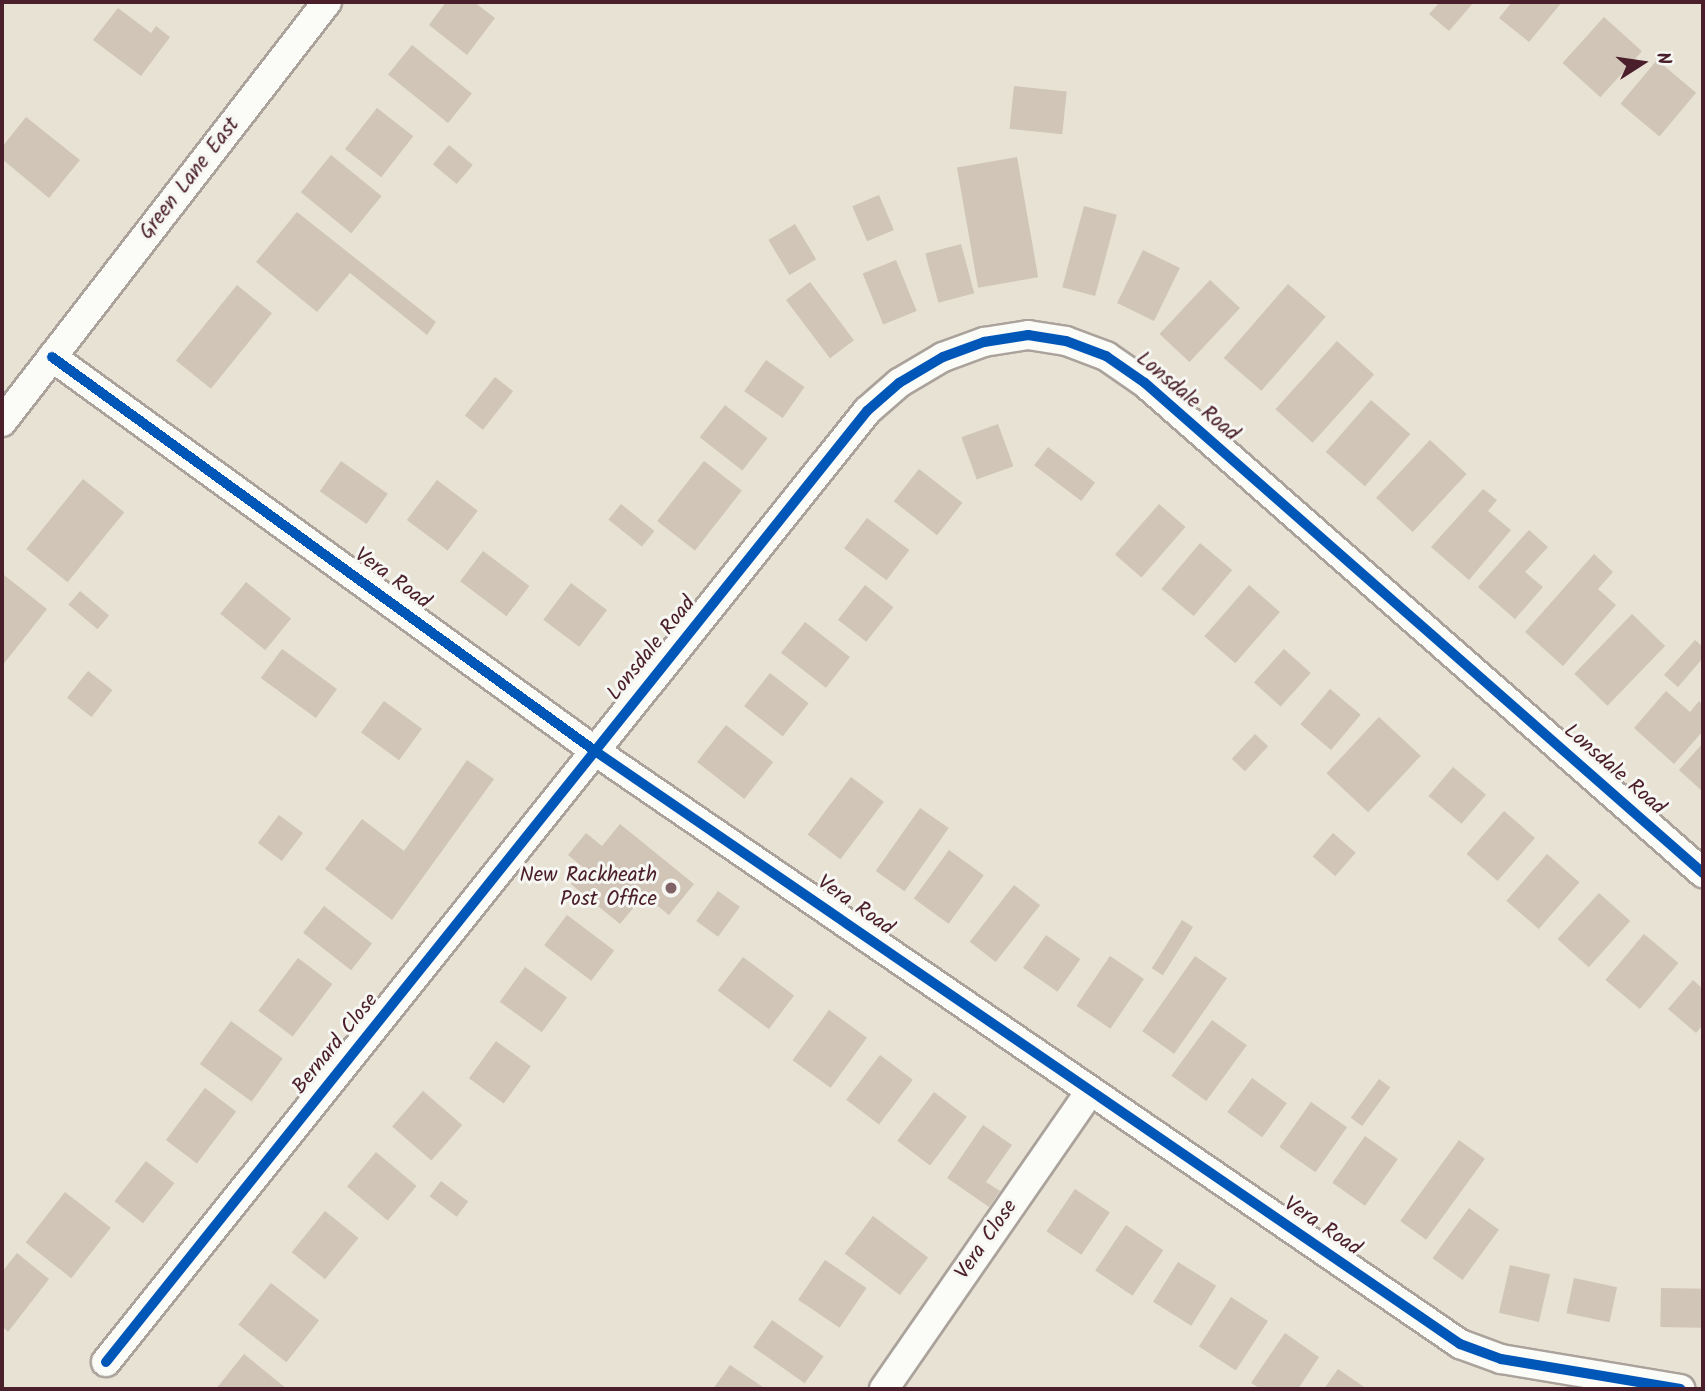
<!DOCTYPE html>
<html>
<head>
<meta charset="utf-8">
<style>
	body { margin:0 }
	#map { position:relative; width:1705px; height:1391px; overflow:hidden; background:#e7e2d3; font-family:Kalam,sans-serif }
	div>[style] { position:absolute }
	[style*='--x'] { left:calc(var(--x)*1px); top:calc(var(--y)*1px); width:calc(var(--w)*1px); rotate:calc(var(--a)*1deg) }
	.building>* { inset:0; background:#d0c5b7; transform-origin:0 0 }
	.roads { filter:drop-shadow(2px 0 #aaa29b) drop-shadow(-2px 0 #aaa29b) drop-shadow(0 2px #aaa29b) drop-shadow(0 -2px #aaa29b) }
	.street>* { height:28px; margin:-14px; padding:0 14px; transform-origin:14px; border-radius:14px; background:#fbfbf8 }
	.cycleway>* { height:10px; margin:-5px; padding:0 5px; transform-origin:5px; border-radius:5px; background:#0057b8 }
	.dots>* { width:19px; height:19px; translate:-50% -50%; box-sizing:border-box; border:4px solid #f6f6f2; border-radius:50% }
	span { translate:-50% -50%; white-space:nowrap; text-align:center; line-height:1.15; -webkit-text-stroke:6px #f6f6f2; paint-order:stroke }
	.street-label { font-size:21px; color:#4a1f2b }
	.poi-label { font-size:21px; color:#4a1f2b }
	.right { translate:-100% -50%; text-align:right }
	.frame { position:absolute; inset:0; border:4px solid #4a1f2b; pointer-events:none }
	.north { position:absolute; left:1607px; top:28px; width:70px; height:70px; -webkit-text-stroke:5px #f6f6f2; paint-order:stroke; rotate:78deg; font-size:19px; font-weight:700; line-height:28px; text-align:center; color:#4a1f2b }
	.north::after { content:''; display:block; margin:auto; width:24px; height:32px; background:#4a1f2b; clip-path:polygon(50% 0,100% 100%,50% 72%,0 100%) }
</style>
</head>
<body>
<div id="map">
	<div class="building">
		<div style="clip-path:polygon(446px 2px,474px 2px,495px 18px,467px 55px,429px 25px)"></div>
		<div style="clip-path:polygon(1440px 2px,1474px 2px,1449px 31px,1429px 14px)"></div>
		<div style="clip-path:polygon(1512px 2px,1562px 2px,1529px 42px,1499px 18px)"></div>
		<div style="clip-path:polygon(118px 8px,151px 33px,156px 26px,170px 37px,141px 76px,93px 40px)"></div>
		<div style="left:1604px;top:17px;width:51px;height:62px;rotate:42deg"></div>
		<div style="left:412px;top:45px;width:77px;height:38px;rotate:39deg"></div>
		<div style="left:1657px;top:60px;width:51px;height:57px;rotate:40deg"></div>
		<div style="left:1014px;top:86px;width:53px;height:43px;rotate:6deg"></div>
		<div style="left:377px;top:108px;width:46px;height:52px;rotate:38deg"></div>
		<div style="clip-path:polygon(26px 117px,80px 160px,49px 198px,2px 159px,2px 147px)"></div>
		<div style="left:449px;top:145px;width:31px;height:25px;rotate:40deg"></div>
		<div style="left:331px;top:155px;width:65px;height:48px;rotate:39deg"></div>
		<div style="left:1017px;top:157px;width:122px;height:61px;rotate:80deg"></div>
		<div style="left:879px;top:195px;width:38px;height:29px;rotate:67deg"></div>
		<div style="left:1084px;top:206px;width:34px;height:84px;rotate:15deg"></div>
		<div style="clip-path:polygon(297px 212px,436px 322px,427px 335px,350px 273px,317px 312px,256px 262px)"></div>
		<div style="left:795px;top:224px;width:41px;height:31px;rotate:59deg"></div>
		<div style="left:961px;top:244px;width:51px;height:37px;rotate:75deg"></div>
		<div style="left:1143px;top:250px;width:41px;height:59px;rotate:26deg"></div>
		<div style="left:896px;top:260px;width:55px;height:36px;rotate:68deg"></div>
		<div style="left:1210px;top:280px;width:41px;height:74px;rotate:43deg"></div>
		<div style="left:810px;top:282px;width:73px;height:30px;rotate:53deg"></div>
		<div style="left:1288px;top:284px;width:50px;height:98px;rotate:41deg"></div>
		<div style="left:237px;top:285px;width:45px;height:97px;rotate:39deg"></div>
		<div style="left:1337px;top:341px;width:50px;height:92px;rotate:42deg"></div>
		<div style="left:766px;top:360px;width:47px;height:38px;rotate:35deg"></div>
		<div style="left:495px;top:377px;width:23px;height:49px;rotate:38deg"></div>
		<div style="left:1371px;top:400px;width:52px;height:69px;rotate:41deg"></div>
		<div style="left:725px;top:405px;width:54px;height:41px;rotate:38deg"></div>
		<div style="left:998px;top:424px;width:45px;height:39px;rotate:70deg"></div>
		<div style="left:1430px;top:440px;width:50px;height:79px;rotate:43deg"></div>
		<div style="left:1048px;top:447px;width:59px;height:23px;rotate:37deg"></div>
		<div style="left:341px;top:461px;width:57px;height:37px;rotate:35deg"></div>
		<div style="left:704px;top:461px;width:48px;height:76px;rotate:38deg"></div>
		<div style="left:919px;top:469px;width:55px;height:41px;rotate:38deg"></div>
		<div style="left:83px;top:479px;width:53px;height:90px;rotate:39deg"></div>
		<div style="left:437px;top:480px;width:51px;height:50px;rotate:37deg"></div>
		<div style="clip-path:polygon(1483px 489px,1497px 500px,1488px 511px,1511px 530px,1469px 580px,1431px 547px)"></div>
		<div style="left:621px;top:504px;width:43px;height:20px;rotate:39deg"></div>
		<div style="left:1159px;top:504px;width:35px;height:67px;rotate:41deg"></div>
		<div style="left:867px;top:518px;width:53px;height:38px;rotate:37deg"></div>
		<div style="clip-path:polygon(1529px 530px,1548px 547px,1525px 572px,1543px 587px,1515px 619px,1478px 587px)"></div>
		<div style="left:1200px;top:543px;width:42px;height:60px;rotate:40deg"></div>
		<div style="left:483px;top:551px;width:58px;height:38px;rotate:37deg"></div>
		<div style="clip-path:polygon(1594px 554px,1613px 572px,1598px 589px,1616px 605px,1563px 666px,1525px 632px)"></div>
		<div style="clip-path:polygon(4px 575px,47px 609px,2px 666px,2px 578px)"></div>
		<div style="left:246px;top:582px;width:58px;height:41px;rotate:39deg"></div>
		<div style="left:571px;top:583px;width:45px;height:46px;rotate:37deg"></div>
		<div style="left:865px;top:585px;width:36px;height:44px;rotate:38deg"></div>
		<div style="left:1249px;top:585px;width:41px;height:68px;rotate:41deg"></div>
		<div style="left:80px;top:591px;width:38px;height:18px;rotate:40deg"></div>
		<div style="left:1632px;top:614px;width:46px;height:83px;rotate:44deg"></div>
		<div style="left:805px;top:622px;width:57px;height:39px;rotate:38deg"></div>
		<div style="clip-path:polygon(1695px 640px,1703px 647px,1703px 658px,1678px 687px,1664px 675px)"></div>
		<div style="left:282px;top:649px;width:68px;height:36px;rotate:36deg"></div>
		<div style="left:1284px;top:649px;width:36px;height:45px;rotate:42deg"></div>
		<div style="left:88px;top:671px;width:31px;height:34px;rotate:38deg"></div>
		<div style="left:770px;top:673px;width:49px;height:42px;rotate:38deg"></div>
		<div style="left:1330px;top:689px;width:40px;height:46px;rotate:40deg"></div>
		<div style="clip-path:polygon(1666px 691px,1690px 712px,1699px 701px,1703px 705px,1703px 731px,1674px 764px,1634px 728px)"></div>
		<div style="left:384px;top:701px;width:47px;height:39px;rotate:36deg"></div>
		<div style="left:1379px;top:717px;width:57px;height:77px;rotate:43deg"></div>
		<div style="left:726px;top:725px;width:60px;height:47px;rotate:38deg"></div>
		<div style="left:1255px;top:734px;width:18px;height:34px;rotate:43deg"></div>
		<div style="clip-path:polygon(1703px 743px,1703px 792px,1679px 770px)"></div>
		<div style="clip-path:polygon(467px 760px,494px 779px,392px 920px,325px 869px,362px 819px,404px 851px)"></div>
		<div style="left:1453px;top:767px;width:43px;height:38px;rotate:40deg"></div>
		<div style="left:851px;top:777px;width:41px;height:72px;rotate:37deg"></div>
		<div style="left:920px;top:808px;width:35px;height:77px;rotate:35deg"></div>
		<div style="left:1504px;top:811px;width:41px;height:57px;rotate:41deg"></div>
		<div style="left:279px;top:815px;width:30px;height:35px;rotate:37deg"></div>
		<div style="clip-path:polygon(620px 824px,694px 884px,669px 915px,644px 895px,620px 924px,571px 884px,584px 868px,568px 855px,586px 833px,602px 846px)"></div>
		<div style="left:1333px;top:833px;width:30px;height:31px;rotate:41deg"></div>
		<div style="left:949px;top:850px;width:43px;height:60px;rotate:36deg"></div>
		<div style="left:1547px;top:854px;width:43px;height:62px;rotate:41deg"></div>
		<div style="left:1014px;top:885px;width:33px;height:72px;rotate:38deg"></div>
		<div style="left:718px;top:891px;width:27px;height:37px;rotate:36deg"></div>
		<div style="left:1599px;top:893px;width:42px;height:62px;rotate:42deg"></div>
		<div style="left:324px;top:906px;width:61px;height:34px;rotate:38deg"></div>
		<div style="left:567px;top:915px;width:59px;height:38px;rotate:37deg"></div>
		<div style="left:1182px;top:920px;width:13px;height:57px;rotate:32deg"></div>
		<div style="left:1644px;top:934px;width:45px;height:60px;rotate:40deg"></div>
		<div style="left:1046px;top:935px;width:42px;height:40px;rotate:35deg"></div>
		<div style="left:1110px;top:956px;width:41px;height:60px;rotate:34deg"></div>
		<div style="left:1195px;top:956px;width:39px;height:92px;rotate:35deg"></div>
		<div style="left:743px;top:957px;width:64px;height:42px;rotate:37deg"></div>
		<div style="left:298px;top:958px;width:43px;height:66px;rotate:37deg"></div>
		<div style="left:525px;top:967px;width:52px;height:43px;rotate:36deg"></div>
		<div style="clip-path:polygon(1693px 980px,1703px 989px,1703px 1025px,1696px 1033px,1668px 1009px)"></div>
		<div style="left:829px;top:1010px;width:47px;height:62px;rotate:36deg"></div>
		<div style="left:1212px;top:1020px;width:43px;height:69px;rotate:36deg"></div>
		<div style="left:231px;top:1021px;width:64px;height:53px;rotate:36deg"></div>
		<div style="left:496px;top:1041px;width:43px;height:46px;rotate:36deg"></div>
		<div style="left:880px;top:1055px;width:41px;height:56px;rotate:37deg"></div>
		<div style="left:1252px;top:1078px;width:43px;height:42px;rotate:36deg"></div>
		<div style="left:1379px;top:1079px;width:14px;height:48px;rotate:36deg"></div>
		<div style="left:205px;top:1088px;width:39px;height:65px;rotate:37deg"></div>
		<div style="left:423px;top:1091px;width:52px;height:47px;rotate:41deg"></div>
		<div style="left:934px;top:1092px;width:41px;height:61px;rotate:37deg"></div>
		<div style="left:1311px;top:1102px;width:44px;height:55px;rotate:35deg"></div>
		<div style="clip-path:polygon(983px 1125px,1012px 1145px,986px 1182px,1000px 1191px,989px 1207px,947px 1178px)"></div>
		<div style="left:1365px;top:1136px;width:40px;height:57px;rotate:35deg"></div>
		<div style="left:1459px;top:1140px;width:32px;height:100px;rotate:36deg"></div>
		<div style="left:376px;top:1152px;width:53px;height:45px;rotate:40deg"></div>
		<div style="left:146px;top:1161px;width:36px;height:51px;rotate:38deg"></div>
		<div style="left:441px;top:1181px;width:34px;height:19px;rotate:37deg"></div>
		<div style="left:1075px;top:1189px;width:42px;height:51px;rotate:34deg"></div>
		<div style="left:65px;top:1192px;width:58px;height:64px;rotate:38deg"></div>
		<div style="left:1469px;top:1208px;width:37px;height:62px;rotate:36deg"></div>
		<div style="left:325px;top:1211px;width:43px;height:53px;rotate:39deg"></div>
		<div style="left:873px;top:1216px;width:69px;height:47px;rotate:37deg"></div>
		<div style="left:1126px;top:1225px;width:45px;height:55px;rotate:34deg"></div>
		<div style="clip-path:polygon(17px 1253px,49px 1279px,8px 1332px,2px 1326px,2px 1272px)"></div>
		<div style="left:825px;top:1260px;width:50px;height:48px;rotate:34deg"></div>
		<div style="left:1178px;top:1262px;width:45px;height:47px;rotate:32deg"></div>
		<div style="left:1510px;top:1265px;width:41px;height:49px;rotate:13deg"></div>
		<div style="left:1574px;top:1278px;width:44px;height:36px;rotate:12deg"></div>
		<div style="left:271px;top:1283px;width:61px;height:53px;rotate:38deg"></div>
		<div style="left:1661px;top:1288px;width:42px;height:39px;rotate:1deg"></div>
		<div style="left:1231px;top:1297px;width:44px;height:59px;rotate:33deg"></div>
		<div style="left:772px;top:1320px;width:63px;height:33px;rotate:35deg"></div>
		<div style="clip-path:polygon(1285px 1333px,1319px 1357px,1298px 1389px,1261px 1389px,1251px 1383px)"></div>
		<div style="clip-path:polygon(244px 1354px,287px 1389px,216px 1389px)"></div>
		<div style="clip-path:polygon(730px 1365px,766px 1389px,713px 1389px)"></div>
		<div style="clip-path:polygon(1338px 1369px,1367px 1389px,1324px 1389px)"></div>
	</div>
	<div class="roads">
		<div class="street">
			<div style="--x:52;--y:357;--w:671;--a:35.96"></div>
			<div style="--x:595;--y:751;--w:1049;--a:34.43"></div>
			<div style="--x:1460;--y:1344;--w:44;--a:20.1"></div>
			<div style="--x:1501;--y:1359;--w:182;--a:9.5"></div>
			<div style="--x:2;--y:422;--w:531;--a:-52.27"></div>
			<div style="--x:106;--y:1362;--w:1218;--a:-51.33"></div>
			<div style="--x:867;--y:411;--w:43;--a:-41.2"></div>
			<div style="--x:899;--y:383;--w:51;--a:-30.6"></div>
			<div style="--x:943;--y:357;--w:44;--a:-20.1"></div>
			<div style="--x:984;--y:342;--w:45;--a:-9"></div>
			<div style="--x:1028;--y:335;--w:38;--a:9"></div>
			<div style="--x:1066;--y:341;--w:43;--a:20.6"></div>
			<div style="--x:1106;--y:356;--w:47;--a:34.7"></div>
			<div style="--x:1145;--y:383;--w:743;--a:41.29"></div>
			<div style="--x:884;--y:1389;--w:362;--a:-55.3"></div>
		</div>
	</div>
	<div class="cycleway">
		<div style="--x:52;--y:357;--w:671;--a:35.96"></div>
		<div style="--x:595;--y:751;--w:1049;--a:34.43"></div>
		<div style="--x:1460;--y:1344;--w:44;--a:20.1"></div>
		<div style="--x:1501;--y:1359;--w:182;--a:9.5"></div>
		<div style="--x:106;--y:1362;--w:1218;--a:-51.33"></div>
		<div style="--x:867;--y:411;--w:43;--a:-41.2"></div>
		<div style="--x:899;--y:383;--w:51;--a:-30.6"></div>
		<div style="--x:943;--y:357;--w:44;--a:-20.1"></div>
		<div style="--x:984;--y:342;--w:45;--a:-9"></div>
		<div style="--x:1028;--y:335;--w:38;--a:9"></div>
		<div style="--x:1066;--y:341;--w:43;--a:20.6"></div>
		<div style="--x:1106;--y:356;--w:47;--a:34.7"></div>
		<div style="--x:1145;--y:383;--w:743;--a:41.29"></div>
	</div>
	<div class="dots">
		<div style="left:671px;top:888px;background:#816366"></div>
	</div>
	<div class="street-label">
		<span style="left:190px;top:179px;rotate:-52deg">Green Lane East</span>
		<span style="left:1187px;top:397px;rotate:40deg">Lonsdale Road</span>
		<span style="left:392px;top:579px;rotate:36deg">Vera Road</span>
		<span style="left:652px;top:649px;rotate:-51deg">Lonsdale Road</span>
		<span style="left:1614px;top:770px;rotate:41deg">Lonsdale Road</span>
		<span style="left:855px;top:906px;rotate:35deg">Vera Road</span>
		<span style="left:336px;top:1044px;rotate:-51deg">Bernard Close</span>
		<span style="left:1322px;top:1227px;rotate:34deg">Vera Road</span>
		<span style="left:987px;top:1240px;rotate:-55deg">Vera Close</span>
	</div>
	<div class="poi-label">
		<span class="right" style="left:657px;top:888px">New Rackheath<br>Post Office</span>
	</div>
	<div class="frame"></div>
	<div class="north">N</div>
</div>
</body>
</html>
